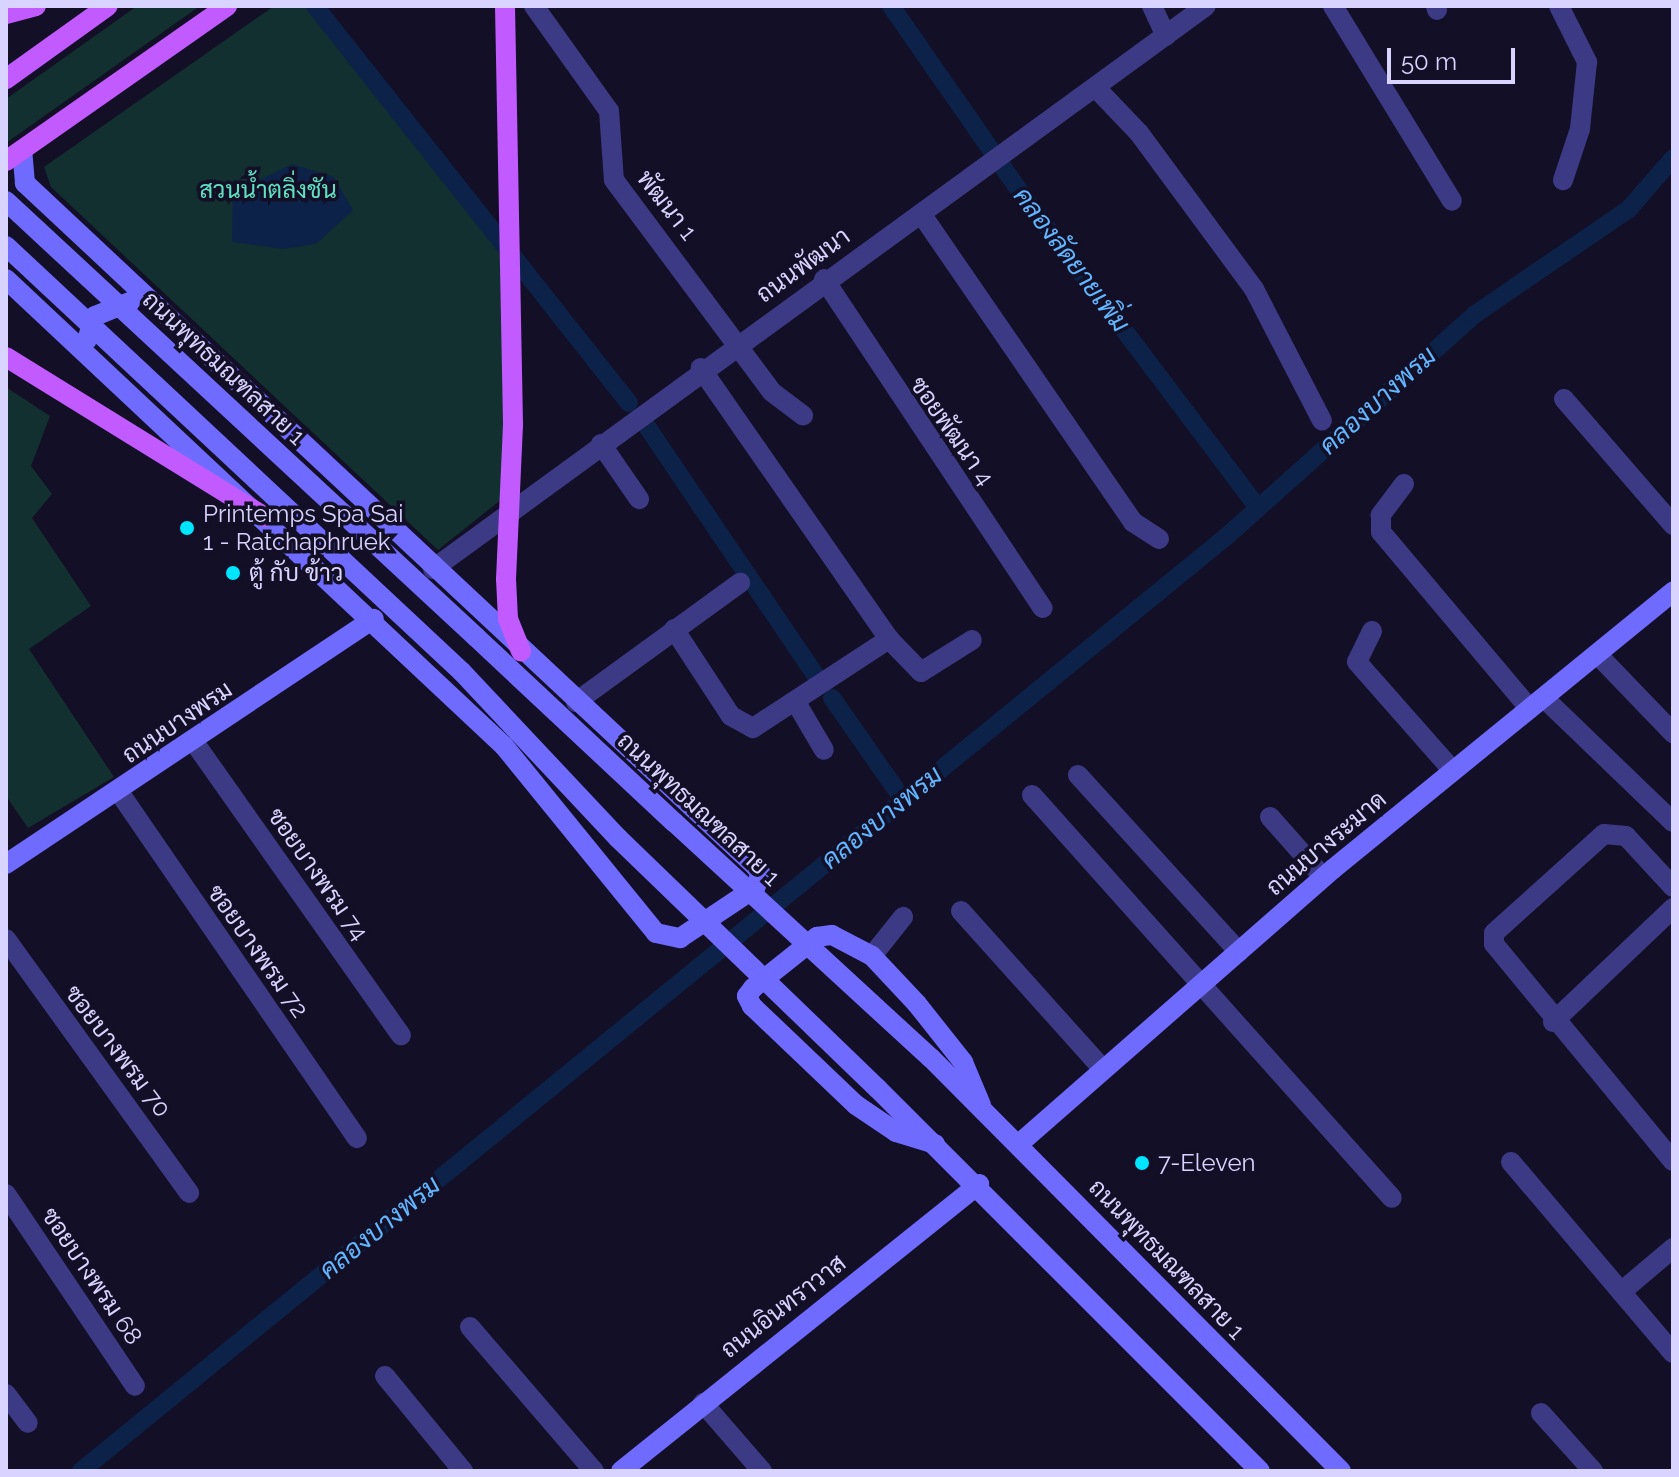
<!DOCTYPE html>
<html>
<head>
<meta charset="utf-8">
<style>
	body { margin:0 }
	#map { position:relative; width:1679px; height:1477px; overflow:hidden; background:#130f26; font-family:Raleway,Sarabun,sans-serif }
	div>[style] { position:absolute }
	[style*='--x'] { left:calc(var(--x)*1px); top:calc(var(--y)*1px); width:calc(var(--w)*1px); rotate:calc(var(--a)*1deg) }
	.green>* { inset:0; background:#12302f }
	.water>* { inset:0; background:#0c2248 }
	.canal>* { height:18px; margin:-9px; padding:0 9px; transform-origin:9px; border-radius:9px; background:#0c2248 }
	.street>* { height:20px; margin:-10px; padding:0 10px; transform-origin:10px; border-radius:10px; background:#3d3a85 }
	.secondary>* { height:20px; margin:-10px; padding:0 10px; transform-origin:10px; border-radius:10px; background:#6f6bff }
	.primary>* { height:20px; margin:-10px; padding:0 10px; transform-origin:10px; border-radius:10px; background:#c25bff }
	.secondary-bridge>* { height:20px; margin:-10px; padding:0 10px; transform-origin:10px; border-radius:10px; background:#6f6bff }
	.dots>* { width:22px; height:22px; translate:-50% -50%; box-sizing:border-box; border:4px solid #130f26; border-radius:50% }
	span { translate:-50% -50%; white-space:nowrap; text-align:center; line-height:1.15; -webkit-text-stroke:7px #130f26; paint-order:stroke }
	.park-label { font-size:24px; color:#5fe0c0 }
	.street-label { font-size:24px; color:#d9d4ff }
	.poi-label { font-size:24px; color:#d9d4ff }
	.left { translate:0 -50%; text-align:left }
	.water-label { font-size:26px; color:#62b6ff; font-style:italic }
	.frame { position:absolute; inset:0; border:8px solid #d9d4ff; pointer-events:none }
	.scale { position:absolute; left:1387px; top:48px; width:128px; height:36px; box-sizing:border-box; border:4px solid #d9d4ff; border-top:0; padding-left:10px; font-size:24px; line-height:28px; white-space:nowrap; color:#d9d4ff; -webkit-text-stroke:6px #130f26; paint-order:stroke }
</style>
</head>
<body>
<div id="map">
	<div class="green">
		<div style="clip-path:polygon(137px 6px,200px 6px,6px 143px,6px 99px)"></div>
		<div style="clip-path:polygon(274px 6px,306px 6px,511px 256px,507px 495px,438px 550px,51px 187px,44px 167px)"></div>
		<div style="clip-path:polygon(6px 387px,50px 416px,31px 466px,52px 494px,32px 518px,91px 606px,29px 649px,114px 777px,28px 828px,6px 796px)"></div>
	</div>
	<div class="water">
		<div style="clip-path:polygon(292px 164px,334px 177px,353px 210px,316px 244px,283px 249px,232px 242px,233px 193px)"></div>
	</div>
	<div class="canal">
		<div style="--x:315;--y:6;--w:506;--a:51.66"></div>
		<div style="--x:891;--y:6;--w:236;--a:55.2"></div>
		<div style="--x:1026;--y:200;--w:386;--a:53"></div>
		<div style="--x:648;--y:428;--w:303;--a:55.9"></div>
		<div style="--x:832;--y:698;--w:126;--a:55"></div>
		<div style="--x:81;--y:1471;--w:1479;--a:-39.21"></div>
		<div style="--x:1227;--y:536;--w:331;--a:-41.8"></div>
		<div style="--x:1474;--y:315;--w:188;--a:-34.4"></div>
		<div style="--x:1629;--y:209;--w:67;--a:-49.2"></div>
	</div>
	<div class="street">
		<div style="--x:534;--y:6;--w:129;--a:54.5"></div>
		<div style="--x:609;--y:111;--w:69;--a:85.9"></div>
		<div style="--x:614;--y:180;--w:264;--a:53.3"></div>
		<div style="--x:772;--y:392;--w:39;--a:37"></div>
		<div style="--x:1152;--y:6;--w:33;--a:65"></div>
		<div style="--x:1333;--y:6;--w:228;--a:58.6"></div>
		<div style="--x:1436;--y:6;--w:4;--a:76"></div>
		<div style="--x:1559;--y:6;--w:63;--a:63.4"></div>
		<div style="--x:1587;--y:62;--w:67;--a:96"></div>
		<div style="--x:1580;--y:129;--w:54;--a:108.4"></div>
		<div style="--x:1096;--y:88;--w:62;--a:46.3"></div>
		<div style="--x:1139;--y:133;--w:194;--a:53.6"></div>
		<div style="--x:1254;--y:289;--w:148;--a:62.7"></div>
		<div style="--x:922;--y:215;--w:373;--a:55.5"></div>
		<div style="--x:1133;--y:522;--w:31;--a:33"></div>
		<div style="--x:824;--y:279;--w:395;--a:56.4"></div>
		<div style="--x:1564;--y:399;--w:167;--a:49.1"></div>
		<div style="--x:601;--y:444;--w:67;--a:55.4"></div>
		<div style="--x:1404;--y:484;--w:39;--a:127"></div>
		<div style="--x:1381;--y:515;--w:17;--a:90"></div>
		<div style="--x:1381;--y:532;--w:231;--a:49.9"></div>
		<div style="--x:433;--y:569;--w:956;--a:-36.07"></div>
		<div style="--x:674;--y:629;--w:104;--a:56.8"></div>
		<div style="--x:731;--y:716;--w:25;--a:29"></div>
		<div style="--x:753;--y:728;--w:163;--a:-33.2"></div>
		<div style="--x:889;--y:639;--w:330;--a:-124.8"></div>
		<div style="--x:1372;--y:631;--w:34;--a:116"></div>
		<div style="--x:1357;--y:662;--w:145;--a:48.6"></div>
		<div style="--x:889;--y:639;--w:46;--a:45.9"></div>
		<div style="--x:921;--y:672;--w:60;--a:-32.1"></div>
		<div style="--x:1597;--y:654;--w:110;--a:46.1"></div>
		<div style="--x:1544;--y:698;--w:179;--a:43.9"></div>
		<div style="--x:576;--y:702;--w:203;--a:-36"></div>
		<div style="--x:797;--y:704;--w:53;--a:59.6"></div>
		<div style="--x:194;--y:742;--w:359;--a:54.8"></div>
		<div style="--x:1078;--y:775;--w:239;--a:47.7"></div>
		<div style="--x:119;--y:792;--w:420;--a:55.5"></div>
		<div style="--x:1032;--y:795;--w:540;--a:48.23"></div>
		<div style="--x:1270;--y:817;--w:80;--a:48.5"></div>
		<div style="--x:1673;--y:887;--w:69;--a:-132.7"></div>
		<div style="--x:1626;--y:836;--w:22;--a:-175"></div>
		<div style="--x:1604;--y:834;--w:148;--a:138"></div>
		<div style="--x:1494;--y:933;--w:11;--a:90"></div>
		<div style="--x:1494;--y:944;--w:281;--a:50.5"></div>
		<div style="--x:961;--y:911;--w:212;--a:48.1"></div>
		<div style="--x:6;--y:939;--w:313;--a:54.2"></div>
		<div style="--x:872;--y:956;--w:50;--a:-51.5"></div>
		<div style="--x:1553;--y:1022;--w:166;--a:-43.5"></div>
		<div style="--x:1511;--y:1162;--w:250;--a:49.7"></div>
		<div style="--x:6;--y:1194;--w:231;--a:56.1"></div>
		<div style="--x:1621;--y:1292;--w:68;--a:-40.2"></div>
		<div style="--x:470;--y:1327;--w:190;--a:49.3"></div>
		<div style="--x:385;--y:1376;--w:123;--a:50.6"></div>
		<div style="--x:6;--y:1394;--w:36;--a:53"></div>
		<div style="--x:703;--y:1403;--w:90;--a:49.1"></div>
		<div style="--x:1541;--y:1413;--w:78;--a:48.1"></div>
	</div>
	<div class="secondary">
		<div style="--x:6;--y:279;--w:683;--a:43.16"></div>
		<div style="--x:504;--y:746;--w:241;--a:50.9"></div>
		<div style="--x:656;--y:933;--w:25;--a:12"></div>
		<div style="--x:680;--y:938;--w:90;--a:-33.7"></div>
		<div style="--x:755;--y:888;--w:15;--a:-67"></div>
		<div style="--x:761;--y:874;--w:10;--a:-127"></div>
		<div style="--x:755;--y:866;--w:1000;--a:-136.91"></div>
		<div style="--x:25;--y:183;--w:33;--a:-95"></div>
		<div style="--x:87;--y:340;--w:25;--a:-72"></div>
		<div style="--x:95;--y:316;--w:38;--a:-22"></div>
		<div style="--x:476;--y:637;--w:271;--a:43.1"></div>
		<div style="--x:462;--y:672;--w:228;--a:46.8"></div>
		<div style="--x:6;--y:864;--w:442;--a:-33.7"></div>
		<div style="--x:931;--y:1058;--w:582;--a:45.21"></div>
		<div style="--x:878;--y:1089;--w:540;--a:45"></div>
		<div style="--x:1020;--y:1143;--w:416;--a:-41.2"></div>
		<div style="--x:1333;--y:869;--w:439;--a:-39.2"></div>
		<div style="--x:935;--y:1144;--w:41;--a:-162.9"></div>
		<div style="--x:896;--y:1132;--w:48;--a:-146"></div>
		<div style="--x:856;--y:1105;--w:144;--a:-136.4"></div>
		<div style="--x:752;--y:1006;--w:11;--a:-117"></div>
		<div style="--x:747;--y:996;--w:10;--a:-53"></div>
		<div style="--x:753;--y:988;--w:82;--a:-38.6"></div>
		<div style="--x:817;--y:937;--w:15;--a:-8"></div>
		<div style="--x:832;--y:935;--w:45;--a:27.7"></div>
		<div style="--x:872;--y:956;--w:66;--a:46.8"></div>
		<div style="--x:917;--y:1004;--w:74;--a:51.6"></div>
		<div style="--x:963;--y:1062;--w:47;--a:67.3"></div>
		<div style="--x:621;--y:1471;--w:459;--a:-38.7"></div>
	</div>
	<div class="primary">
		<div style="--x:505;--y:6;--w:419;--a:88.9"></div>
		<div style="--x:513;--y:425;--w:154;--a:92.6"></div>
		<div style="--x:506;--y:579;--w:40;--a:87.1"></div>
		<div style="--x:508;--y:619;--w:35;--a:68"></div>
		<div style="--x:6;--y:14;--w:31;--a:-15"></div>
		<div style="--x:6;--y:79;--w:125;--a:-35.6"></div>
		<div style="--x:6;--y:161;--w:270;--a:-35"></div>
		<div style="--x:6;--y:357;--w:304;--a:31.7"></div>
	</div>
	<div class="secondary-bridge">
		<div style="--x:6;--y:201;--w:641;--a:42.85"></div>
		<div style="--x:6;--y:246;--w:624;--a:43.05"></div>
		<div style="--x:674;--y:822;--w:349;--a:42.6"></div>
		<div style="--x:618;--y:838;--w:361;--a:44"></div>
	</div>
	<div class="dots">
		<div style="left:187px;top:528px;background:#00e5ff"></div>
		<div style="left:233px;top:573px;background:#00e5ff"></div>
		<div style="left:1142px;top:1163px;background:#00e5ff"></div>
	</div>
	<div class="park-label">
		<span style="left:268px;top:190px">สวนน้ำตลิ่งชัน</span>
	</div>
	<div class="street-label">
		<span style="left:667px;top:205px;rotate:52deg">พัฒนา 1</span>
		<span style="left:803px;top:265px;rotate:-36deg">ถนนพัฒนา</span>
		<span style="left:224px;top:368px;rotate:43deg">ถนนพุทธมณฑลสาย 1</span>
		<span style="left:952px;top:431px;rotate:55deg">ซอยพัฒนา 4</span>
		<span style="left:177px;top:722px;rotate:-34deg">ถนนบางพรม</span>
		<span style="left:699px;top:809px;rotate:43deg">ถนนพุทธมณฑลสาย 1</span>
		<span style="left:1326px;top:843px;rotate:-40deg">ถนนบางระมาด</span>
		<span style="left:318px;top:874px;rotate:55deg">ซอยบางพรม 74</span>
		<span style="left:258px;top:951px;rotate:55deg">ซอยบางพรม 72</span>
		<span style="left:118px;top:1051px;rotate:53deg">ซอยบางพรม 70</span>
		<span style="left:1167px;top:1259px;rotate:46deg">ถนนพุทธมณฑลสาย 1</span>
		<span style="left:92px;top:1276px;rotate:56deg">ซอยบางพรม 68</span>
		<span style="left:783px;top:1306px;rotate:-38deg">ถนนอินทราวาส</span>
	</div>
	<div class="poi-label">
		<span class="left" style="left:203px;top:528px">Printemps Spa Sai<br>1 - Ratchaphruek</span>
		<span class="left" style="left:249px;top:573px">ตู้ กับ ข้าว</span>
		<span class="left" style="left:1158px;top:1163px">7-Eleven</span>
	</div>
	<div class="water-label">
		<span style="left:1071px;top:260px;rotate:53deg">คลองลัดยายเพิ่ม</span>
		<span style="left:1378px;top:401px;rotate:-42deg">คลองบางพรม</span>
		<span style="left:882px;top:818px;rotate:-39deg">คลองบางพรม</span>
		<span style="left:380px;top:1228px;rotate:-39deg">คลองบางพรม</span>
	</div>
	<div class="frame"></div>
	<div class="scale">50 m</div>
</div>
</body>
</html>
